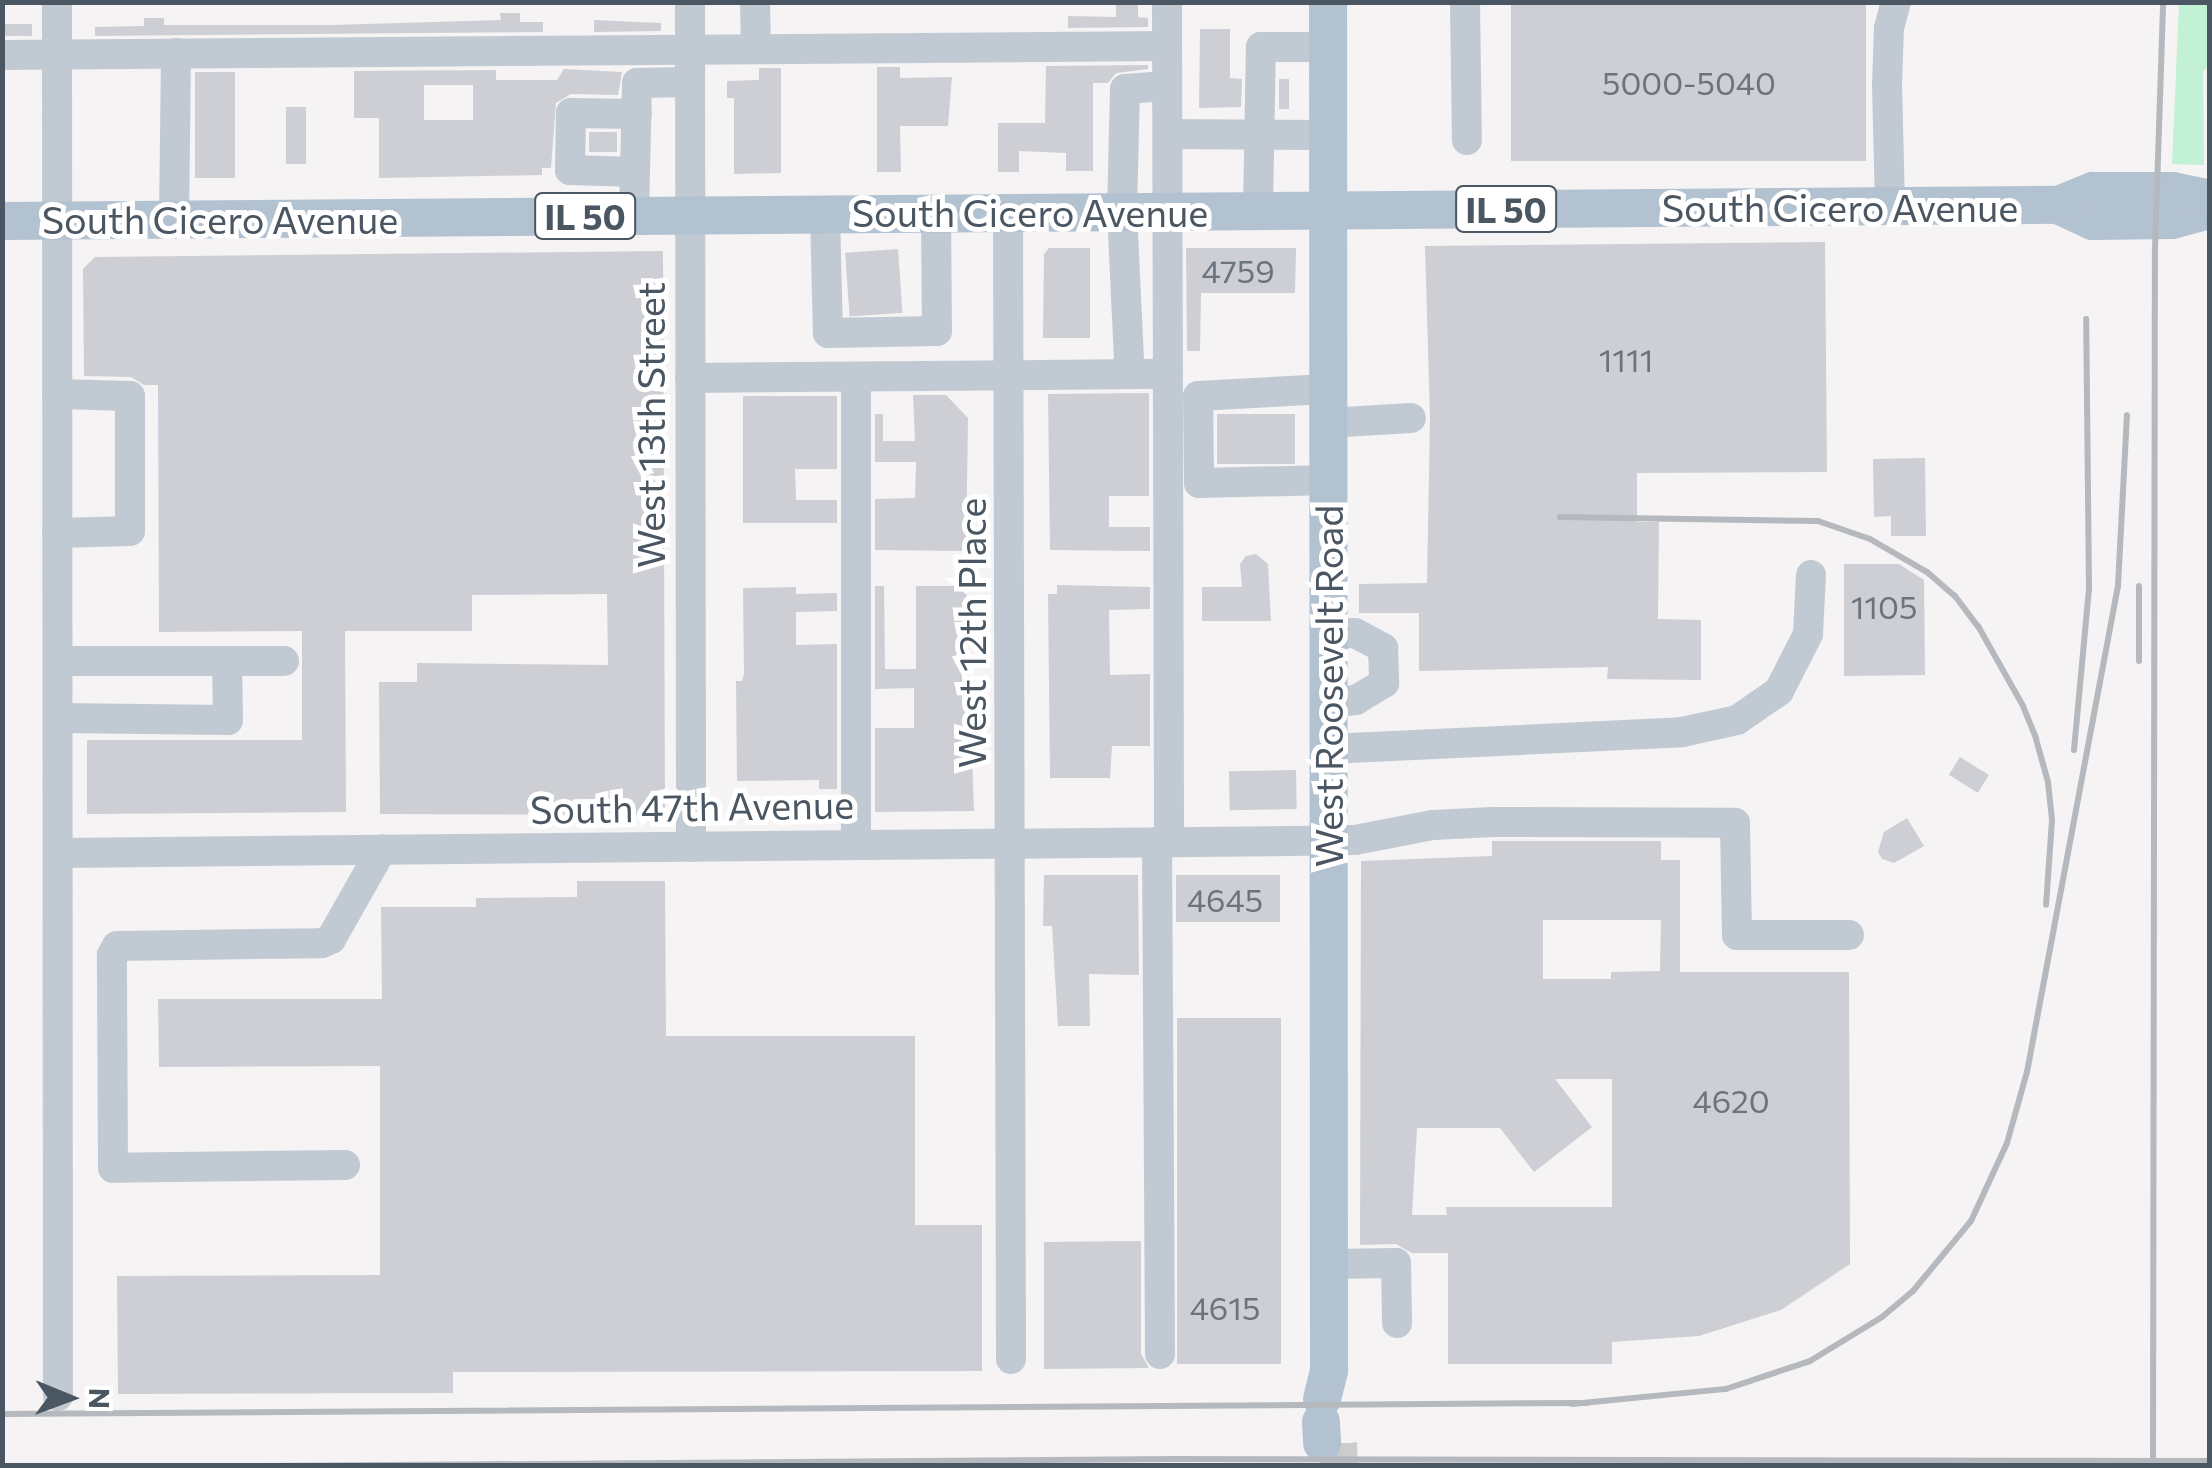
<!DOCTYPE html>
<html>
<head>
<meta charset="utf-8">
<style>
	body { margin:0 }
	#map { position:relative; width:2212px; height:1468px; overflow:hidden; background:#f5f3f3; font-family:Commissioner,sans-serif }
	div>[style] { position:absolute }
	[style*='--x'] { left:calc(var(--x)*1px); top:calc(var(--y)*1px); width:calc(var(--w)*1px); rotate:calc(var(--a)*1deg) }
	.green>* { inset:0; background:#c3f1d5 }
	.building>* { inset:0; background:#cdcfd5; transform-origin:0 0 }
	.major-tunnel>* { height:38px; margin-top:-19px; transform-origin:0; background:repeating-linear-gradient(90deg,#caccce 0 38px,transparent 0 57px) }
	.minor>* { height:30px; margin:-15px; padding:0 15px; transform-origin:15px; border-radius:15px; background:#c1cad2 }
	.major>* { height:38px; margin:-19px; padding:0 19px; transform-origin:19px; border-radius:19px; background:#b3c2d1 }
	.rail>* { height:6px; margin:-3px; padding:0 3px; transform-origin:3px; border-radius:3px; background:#b5b8bd }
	span { translate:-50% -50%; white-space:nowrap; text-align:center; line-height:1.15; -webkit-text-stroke:10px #fff; paint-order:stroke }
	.number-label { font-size:32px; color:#6b747e }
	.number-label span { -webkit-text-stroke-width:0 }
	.shield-label span { padding:2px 8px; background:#fff; border:2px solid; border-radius:8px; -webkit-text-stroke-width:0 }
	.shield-label { font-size:35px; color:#4a5661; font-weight:700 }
	.street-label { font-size:38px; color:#4a5661 }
	.frame { position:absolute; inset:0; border:5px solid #4a5661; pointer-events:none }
	.north { position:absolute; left:20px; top:1348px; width:100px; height:100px; -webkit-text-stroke:8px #fff; paint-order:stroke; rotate:91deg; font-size:28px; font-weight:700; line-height:40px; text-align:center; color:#4a5661 }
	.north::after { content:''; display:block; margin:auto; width:35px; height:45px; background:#4a5661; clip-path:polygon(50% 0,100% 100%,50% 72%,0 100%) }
</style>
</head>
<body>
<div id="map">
	<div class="green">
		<div style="clip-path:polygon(2179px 3px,2209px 3px,2209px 65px,2203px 72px,2204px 165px,2172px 164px)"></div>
	</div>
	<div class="building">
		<div style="clip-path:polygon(1116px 2px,1138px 2px,1138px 17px,1148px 18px,1148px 27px,1068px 28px,1068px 16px,1116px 17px)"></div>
		<div style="left:1511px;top:2px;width:355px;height:159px"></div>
		<div style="clip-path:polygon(500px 13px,520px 13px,520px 22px,543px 22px,543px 32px,95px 36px,95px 27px,144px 26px,144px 18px,164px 18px,164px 25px,333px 25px,501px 20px)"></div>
		<div style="clip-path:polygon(594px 20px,661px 23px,661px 31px,594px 32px)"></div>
		<div style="left:4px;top:24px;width:28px;height:12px"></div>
		<div style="clip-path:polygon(1200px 29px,1230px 29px,1230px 78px,1242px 79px,1241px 107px,1199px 108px)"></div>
		<div style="clip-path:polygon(1148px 65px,1148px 69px,1116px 73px,1108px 83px,1093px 83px,1093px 171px,1066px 171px,1066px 153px,1019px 151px,1019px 172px,998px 172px,998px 123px,1045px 123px,1046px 66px)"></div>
		<div style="clip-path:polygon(877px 67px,900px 67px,900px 78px,952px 77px,948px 126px,900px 126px,901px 172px,877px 172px)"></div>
		<div style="clip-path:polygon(759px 68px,781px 68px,781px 173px,734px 174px,734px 98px,727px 98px,727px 81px,759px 80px)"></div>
		<div style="clip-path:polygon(evenodd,564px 69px,622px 72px,618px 95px,571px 94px,556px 103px,551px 168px,542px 168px,542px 175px,379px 178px,379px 118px,354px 118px,354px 71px,496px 70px,496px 80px,557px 80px,564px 69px,424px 85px,473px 85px,473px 120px,424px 120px,424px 85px)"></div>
		<div style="left:195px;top:72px;width:40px;height:106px"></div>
		<div style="left:1279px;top:79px;width:10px;height:30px"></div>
		<div style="left:286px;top:107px;width:20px;height:57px"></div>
		<div style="left:589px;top:132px;width:28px;height:20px"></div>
		<div style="clip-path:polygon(1825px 242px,1827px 472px,1637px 473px,1637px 522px,1659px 522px,1658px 619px,1701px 620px,1701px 680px,1607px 679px,1608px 667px,1419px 671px,1419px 613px,1359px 613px,1359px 584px,1427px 583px,1430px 418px,1425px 246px)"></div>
		<div style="clip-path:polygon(1049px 248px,1090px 248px,1090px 338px,1043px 338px,1044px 254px)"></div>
		<div style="clip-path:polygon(1186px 248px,1296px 248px,1295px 293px,1201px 293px,1200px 351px,1187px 351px)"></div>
		<div style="left:898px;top:249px;width:64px;height:53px;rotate:86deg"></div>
		<div style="clip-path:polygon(663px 251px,665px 815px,380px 814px,379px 682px,417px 682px,417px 663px,608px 665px,607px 594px,472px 595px,472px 631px,345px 631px,346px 812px,87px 814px,87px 740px,302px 740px,302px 631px,159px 632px,158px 385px,144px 385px,131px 377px,84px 376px,83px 269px,95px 257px)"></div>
		<div style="clip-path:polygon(1149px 393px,1149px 496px,1109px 496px,1109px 527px,1150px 527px,1150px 551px,1050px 550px,1048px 394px)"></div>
		<div style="clip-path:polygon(913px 395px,946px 395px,968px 418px,966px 551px,875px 550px,875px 499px,915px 498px,916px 466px,916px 462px,875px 462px,875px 414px,883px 414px,883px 441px,915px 441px)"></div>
		<div style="clip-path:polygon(743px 396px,837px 396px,837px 469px,795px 469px,796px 500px,837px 500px,837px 523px,743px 523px)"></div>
		<div style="left:1217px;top:414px;width:78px;height:50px"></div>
		<div style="clip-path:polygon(1925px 458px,1926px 536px,1891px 536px,1891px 516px,1874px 517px,1873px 459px)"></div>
		<div style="clip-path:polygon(1256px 554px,1268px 564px,1271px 621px,1202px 621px,1202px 587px,1242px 587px,1240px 564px,1246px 556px)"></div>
		<div style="clip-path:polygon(1844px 564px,1899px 564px,1924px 580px,1925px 675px,1844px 676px)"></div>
		<div style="clip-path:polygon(1057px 585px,1150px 587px,1150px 609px,1109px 610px,1110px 675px,1150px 674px,1150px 746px,1112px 746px,1110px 778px,1050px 778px,1048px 594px,1057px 594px)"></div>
		<div style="clip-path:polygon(875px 586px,884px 586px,885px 669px,916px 669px,916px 586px,966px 586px,974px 811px,875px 812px,875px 728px,914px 728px,914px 688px,875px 689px)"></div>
		<div style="clip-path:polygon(796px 587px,796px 594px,837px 593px,837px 611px,796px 612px,796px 645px,837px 644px,837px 789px,819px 789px,819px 780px,737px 781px,736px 681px,742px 681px,744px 674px,743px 588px)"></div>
		<div style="left:1960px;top:757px;width:34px;height:21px;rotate:32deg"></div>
		<div style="left:1296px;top:770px;width:39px;height:67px;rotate:89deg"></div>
		<div style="clip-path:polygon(1907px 818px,1924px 846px,1894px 863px,1882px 859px,1878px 852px,1884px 832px)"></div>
		<div style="clip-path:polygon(evenodd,1492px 841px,1661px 841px,1661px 860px,1680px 860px,1680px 972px,1849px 972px,1850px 1264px,1781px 1310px,1699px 1336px,1612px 1342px,1612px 1364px,1448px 1364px,1448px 1253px,1412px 1253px,1396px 1244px,1360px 1245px,1361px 861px,1492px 856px,1492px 841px,1543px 920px,1661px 920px,1660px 971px,1611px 972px,1611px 979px,1543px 979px,1543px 920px,1492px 841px,1555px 1079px,1612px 1079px,1612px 1207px,1446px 1207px,1447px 1215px,1412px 1215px,1417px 1128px,1500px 1128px,1534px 1172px,1592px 1127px,1555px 1079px)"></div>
		<div style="clip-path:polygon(1044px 875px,1138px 875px,1139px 975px,1089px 974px,1090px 1026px,1058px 1026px,1052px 926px,1043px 926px)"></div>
		<div style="left:1176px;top:875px;width:104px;height:47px"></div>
		<div style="clip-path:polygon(577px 881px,665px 881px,666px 1036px,915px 1036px,915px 1225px,982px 1225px,982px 1371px,453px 1372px,453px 1393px,118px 1394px,117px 1276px,380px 1275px,380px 1066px,159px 1067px,158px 999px,382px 999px,381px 907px,476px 907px,476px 898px,577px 897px)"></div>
		<div style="left:1177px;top:1018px;width:104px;height:346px"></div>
		<div style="clip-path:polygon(1141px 1241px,1141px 1354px,1149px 1368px,1044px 1369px,1044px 1242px)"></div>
	</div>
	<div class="major-tunnel">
		<div style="--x:1338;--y:1443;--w:23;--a:88"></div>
	</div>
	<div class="minor">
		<div style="--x:57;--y:2;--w:1394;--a:89.96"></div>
		<div style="--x:690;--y:2;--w:845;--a:89.93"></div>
		<div style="--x:755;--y:2;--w:47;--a:88.8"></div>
		<div style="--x:1167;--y:2;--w:840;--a:89.86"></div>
		<div style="--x:1465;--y:2;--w:138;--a:89.2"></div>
		<div style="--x:2;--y:55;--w:1165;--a:-0.44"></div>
		<div style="--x:1168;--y:134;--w:160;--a:0.4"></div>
		<div style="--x:635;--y:172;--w:65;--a:-178.2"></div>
		<div style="--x:570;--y:170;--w:57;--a:-89"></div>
		<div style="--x:571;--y:113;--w:66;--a:0.9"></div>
		<div style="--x:1890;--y:206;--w:121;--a:-91.4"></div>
		<div style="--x:1887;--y:85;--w:57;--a:-88"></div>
		<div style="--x:1889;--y:28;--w:27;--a:-75"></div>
		<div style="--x:1258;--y:211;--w:164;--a:-89"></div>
		<div style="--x:1261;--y:47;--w:67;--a:0"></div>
		<div style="--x:1008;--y:212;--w:1147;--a:89.85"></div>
		<div style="--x:825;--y:214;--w:119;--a:88.6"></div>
		<div style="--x:828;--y:333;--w:109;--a:-1.1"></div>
		<div style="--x:937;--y:331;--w:118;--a:-90.5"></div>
		<div style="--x:634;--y:216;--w:133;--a:-88.7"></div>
		<div style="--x:637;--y:83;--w:53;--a:-1.1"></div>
		<div style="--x:174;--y:219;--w:166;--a:-89.3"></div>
		<div style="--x:1129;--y:360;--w:148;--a:-92.7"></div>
		<div style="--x:1122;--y:212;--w:123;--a:-88.6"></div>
		<div style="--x:1125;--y:89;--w:42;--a:-4.1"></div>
		<div style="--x:690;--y:378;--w:478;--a:-0.5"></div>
		<div style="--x:1327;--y:389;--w:129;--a:176.9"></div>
		<div style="--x:1198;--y:396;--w:87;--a:89.3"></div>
		<div style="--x:1199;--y:483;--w:128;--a:-1.3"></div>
		<div style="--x:57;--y:394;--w:73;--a:1.6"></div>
		<div style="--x:130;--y:396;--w:135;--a:90"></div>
		<div style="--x:130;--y:531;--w:73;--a:178.4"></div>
		<div style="--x:1327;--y:423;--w:84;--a:-3.4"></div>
		<div style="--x:1327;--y:634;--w:28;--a:-2"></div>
		<div style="--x:1355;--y:633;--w:32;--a:28"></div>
		<div style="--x:1383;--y:648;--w:35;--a:88"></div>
		<div style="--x:1384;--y:683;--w:33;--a:149"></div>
		<div style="--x:1356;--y:700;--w:29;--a:174"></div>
		<div style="--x:58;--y:661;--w:169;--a:0"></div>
		<div style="--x:227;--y:661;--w:59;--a:89"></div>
		<div style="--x:228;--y:720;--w:170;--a:-179.3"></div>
		<div style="--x:227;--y:661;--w:57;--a:0"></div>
		<div style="--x:1328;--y:749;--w:354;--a:-2.7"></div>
		<div style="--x:1682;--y:732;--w:56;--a:-12.3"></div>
		<div style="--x:1737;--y:720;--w:51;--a:-34.6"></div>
		<div style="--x:1779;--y:691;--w:64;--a:-63"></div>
		<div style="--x:1808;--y:634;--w:59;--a:-87.1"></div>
		<div style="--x:1157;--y:842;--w:512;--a:89.66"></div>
		<div style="--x:856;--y:845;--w:468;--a:-90"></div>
		<div style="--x:58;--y:853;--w:1233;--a:-0.56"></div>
		<div style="--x:1291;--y:841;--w:64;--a:-0.9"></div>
		<div style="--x:1355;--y:840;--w:79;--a:-10.9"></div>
		<div style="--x:1433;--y:825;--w:60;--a:-2.9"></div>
		<div style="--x:1493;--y:822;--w:242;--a:0.2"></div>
		<div style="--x:1735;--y:823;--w:112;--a:89"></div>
		<div style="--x:1737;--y:935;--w:112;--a:0"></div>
		<div style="--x:345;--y:1165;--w:232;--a:179.3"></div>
		<div style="--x:113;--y:1168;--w:213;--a:-90.3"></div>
		<div style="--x:112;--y:955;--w:10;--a:-61"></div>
		<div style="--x:117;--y:946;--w:205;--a:-0.8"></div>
		<div style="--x:322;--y:943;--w:10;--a:-24"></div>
		<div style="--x:331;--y:939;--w:103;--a:-60.5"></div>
		<div style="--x:1329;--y:1264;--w:67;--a:-0.9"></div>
		<div style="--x:1396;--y:1263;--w:60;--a:89"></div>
	</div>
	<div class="major">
		<div style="--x:2058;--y:205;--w:38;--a:25"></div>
		<div style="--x:2093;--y:221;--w:79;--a:-0.7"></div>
		<div style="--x:2172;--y:220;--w:39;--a:-15"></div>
		<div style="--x:2;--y:221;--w:2056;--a:-0.45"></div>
		<div style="--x:2058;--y:205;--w:38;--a:-22"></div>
		<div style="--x:2093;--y:191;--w:80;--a:0"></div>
		<div style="--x:2173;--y:191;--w:38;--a:12"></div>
		<div style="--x:1322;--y:1399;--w:30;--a:-76"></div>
		<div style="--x:1329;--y:1370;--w:1368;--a:-90.04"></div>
		<div style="--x:1321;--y:1422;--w:21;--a:87"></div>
	</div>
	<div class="rail">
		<div style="--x:1560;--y:517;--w:258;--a:0.9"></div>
		<div style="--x:1818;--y:521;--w:55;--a:19.1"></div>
		<div style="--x:1870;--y:539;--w:66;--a:30.1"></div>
		<div style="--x:1927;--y:572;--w:37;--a:41"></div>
		<div style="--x:1955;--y:596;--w:38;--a:53"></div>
		<div style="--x:1978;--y:626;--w:92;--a:60.6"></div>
		<div style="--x:2023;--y:706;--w:35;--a:68"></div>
		<div style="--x:2036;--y:739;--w:45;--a:74.4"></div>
		<div style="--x:2048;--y:782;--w:38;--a:84"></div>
		<div style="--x:2052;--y:820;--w:85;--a:94"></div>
		<div style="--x:2139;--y:661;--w:75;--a:-90"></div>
		<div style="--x:2074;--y:750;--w:162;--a:-84.7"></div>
		<div style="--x:2089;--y:589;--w:270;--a:-90.6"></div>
		<div style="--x:1572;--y:1404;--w:155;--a:-5.6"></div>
		<div style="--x:1726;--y:1389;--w:89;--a:-18.4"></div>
		<div style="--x:1810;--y:1361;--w:84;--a:-31.4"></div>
		<div style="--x:1882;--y:1317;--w:40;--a:-40"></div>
		<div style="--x:1913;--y:1291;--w:91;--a:-50.4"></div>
		<div style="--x:1971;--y:1221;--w:86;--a:-65.2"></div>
		<div style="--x:2007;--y:1143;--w:74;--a:-74.3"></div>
		<div style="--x:2027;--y:1072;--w:494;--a:-79.4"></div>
		<div style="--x:2118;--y:586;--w:171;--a:-87"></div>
		<div style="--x:2;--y:1414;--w:1585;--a:-0.4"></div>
		<div style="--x:264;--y:1466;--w:910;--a:-0.44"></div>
		<div style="--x:1174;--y:1459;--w:1036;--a:0.11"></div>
		<div style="--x:2153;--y:1466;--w:1218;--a:-89.91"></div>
		<div style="--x:2155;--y:248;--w:246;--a:-88.1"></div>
	</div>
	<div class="number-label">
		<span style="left:1689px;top:82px">5000-5040</span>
		<span style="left:1238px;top:270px">4759</span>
		<span style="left:1626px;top:359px">1111</span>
		<span style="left:1884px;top:606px">1105</span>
		<span style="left:1225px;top:899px">4645</span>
		<span style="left:1731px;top:1100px">4620</span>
		<span style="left:1225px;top:1307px">4615</span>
	</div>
	<div class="shield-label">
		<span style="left:1506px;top:209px">IL 50</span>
		<span style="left:585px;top:216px">IL 50</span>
	</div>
	<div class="street-label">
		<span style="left:1840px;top:207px">South Cicero Avenue</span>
		<span style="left:1030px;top:212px">South Cicero Avenue</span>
		<span style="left:220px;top:219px">South Cicero Avenue</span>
		<span style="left:650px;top:425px;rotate:-90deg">West 13th Street</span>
		<span style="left:971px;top:633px;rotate:-90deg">West 12th Place</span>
		<span style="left:1328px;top:686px;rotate:-90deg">West Roosevelt Road</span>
		<span style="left:692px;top:806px;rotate:-1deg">South 47th Avenue</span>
	</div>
	<div class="frame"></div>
	<div class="north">N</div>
</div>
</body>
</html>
